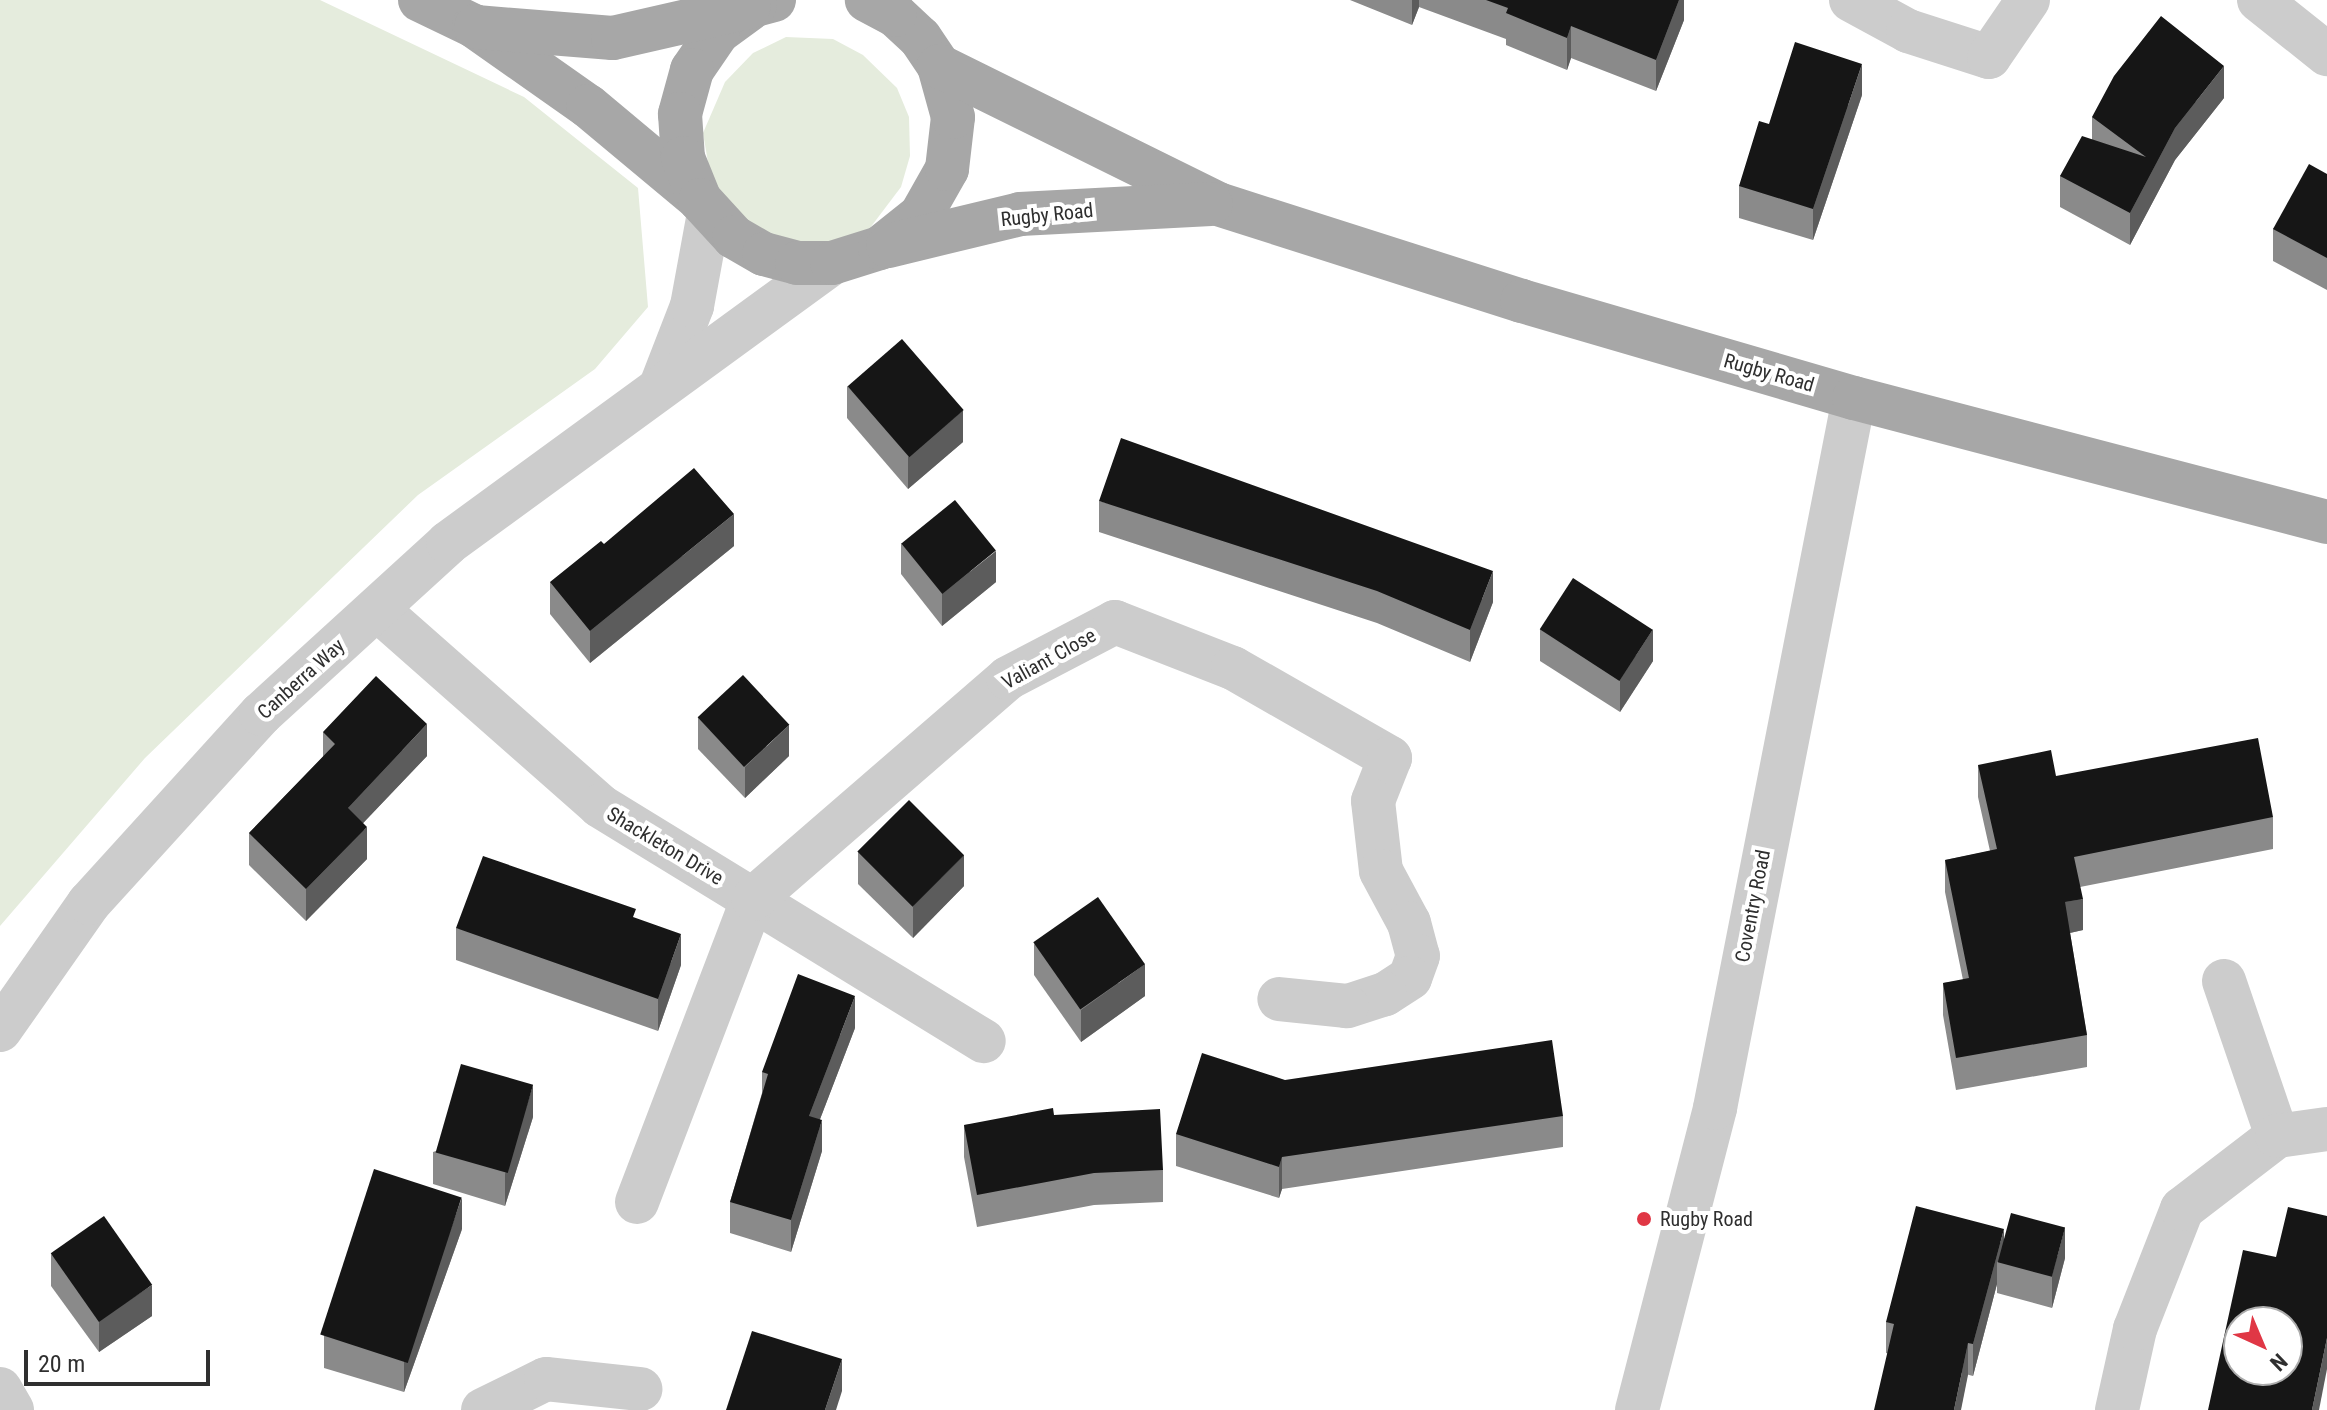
<!DOCTYPE html>
<html>
<head>
<meta charset="utf-8">
<style>
	body { margin:0 }
	#map { position:relative; width:2327px; height:1410px; overflow:hidden; background:#fff; font-family:"Roboto Condensed",sans-serif }
	div>[style] { position:absolute }
	[style*='--x'] { left:calc(var(--x)*1px); top:calc(var(--y)*1px); width:calc(var(--w)*1px); rotate:calc(var(--a)*1deg) }
	.green>* { inset:0; background:#e5ecdd }
	.minor>* { height:44px; margin:-22px; padding:0 22px; transform-origin:22px; border-radius:22px; background:#ccc }
	.major>* { height:44px; margin:-22px; padding:0 22px; transform-origin:22px; border-radius:22px; background:#a7a7a7 }
	.wall>* { inset:0; background:#8a8a8a }
	.shaded-wall>* { inset:0; background:#5c5c5c }
	.building>* { inset:0; background:#161616; transform-origin:0 0 }
	.dots>* { width:22px; height:22px; translate:-50% -50%; box-sizing:border-box; border:4px solid #fff; border-radius:50% }
	span { translate:-50% -50%; white-space:nowrap; text-align:center; line-height:1.15; -webkit-text-stroke:8px #fff; paint-order:stroke }
	.street-label { font-size:20px; color:#2f2f2f }
	.poi-label { font-size:20px; color:#2f2f2f }
	.left { translate:0 -50%; text-align:left }
	.north { position:absolute; left:2223px; top:1306px; width:80px; height:80px; box-sizing:border-box; background:#fff; border:2px solid #acacac; border-radius:50%; rotate:136deg; font-size:22px; font-weight:700; line-height:32px; text-align:center; color:#2f2f2f }
	.north::after { content:''; display:block; margin:auto; width:28px; height:36px; background:#e03745; clip-path:polygon(50% 0,100% 100%,50% 72%,0 100%) }
	.scale { position:absolute; left:24px; top:1350px; width:186px; height:36px; box-sizing:border-box; border:4px solid #2f2f2f; border-top:0; padding-left:10px; font-size:24px; line-height:28px; white-space:nowrap; color:#2f2f2f; -webkit-text-stroke:6px #fff; paint-order:stroke }
</style>
</head>
<body>
<div id="map">
	<div class="green">
		<div style="clip-path:polygon(0 0,320px 0,524px 97px,638px 188px,648px 307px,595px 369px,418px 495px,145px 758px,0 926px)"></div>
		<div style="clip-path:polygon(786px 37px,833px 39px,863px 55px,897px 88px,909px 117px,910px 156px,901px 187px,870px 228px,824px 248px,751px 231px,724px 203px,710px 174px,703px 133px,725px 82px,753px 53px)"></div>
	</div>
	<div class="minor">
		<div style="--x:1851;--y:0;--w:65;--a:28.5"></div>
		<div style="--x:1908;--y:31;--w:85;--a:17.8"></div>
		<div style="--x:1989;--y:57;--w:69;--a:-55.6"></div>
		<div style="--x:2259;--y:0;--w:87;--a:38.5"></div>
		<div style="--x:661;--y:386;--w:86;--a:-68.8"></div>
		<div style="--x:692;--y:306;--w:95;--a:-79.6"></div>
		<div style="--x:378;--y:610;--w:296;--a:41.4"></div>
		<div style="--x:600;--y:806;--w:450;--a:31.5"></div>
		<div style="--x:2224;--y:981;--w:164;--a:71.1"></div>
		<div style="--x:0;--y:1030;--w:155;--a:-55"></div>
		<div style="--x:89;--y:903;--w:256;--a:-47.7"></div>
		<div style="--x:261;--y:714;--w:253;--a:-42.4"></div>
		<div style="--x:448;--y:543;--w:475;--a:-36.1"></div>
		<div style="--x:637;--y:1202;--w:324;--a:-69.1"></div>
		<div style="--x:753;--y:899;--w:337;--a:-40.9"></div>
		<div style="--x:1008;--y:678;--w:121;--a:-27.6"></div>
		<div style="--x:1115;--y:622;--w:127;--a:21.3"></div>
		<div style="--x:1233;--y:668;--w:181;--a:29.8"></div>
		<div style="--x:1390;--y:758;--w:46;--a:111.6"></div>
		<div style="--x:1373;--y:801;--w:70;--a:83.5"></div>
		<div style="--x:1381;--y:871;--w:59;--a:61.7"></div>
		<div style="--x:1409;--y:923;--w:34;--a:75"></div>
		<div style="--x:1418;--y:956;--w:23;--a:110"></div>
		<div style="--x:1410;--y:978;--w:30;--a:147"></div>
		<div style="--x:1385;--y:994;--w:40;--a:162"></div>
		<div style="--x:1347;--y:1006;--w:68;--a:-174.1"></div>
		<div style="--x:0;--y:1389;--w:24;--a:60"></div>
		<div style="--x:483;--y:1410;--w:70;--a:-26.2"></div>
		<div style="--x:546;--y:1379;--w:95;--a:6.1"></div>
		<div style="--x:1637;--y:1410;--w:312;--a:-75.5"></div>
		<div style="--x:1715;--y:1108;--w:723;--a:-78.92"></div>
		<div style="--x:2117;--y:1410;--w:83;--a:-77.5"></div>
		<div style="--x:2135;--y:1329;--w:129;--a:-68.6"></div>
		<div style="--x:2182;--y:1209;--w:120;--a:-37.5"></div>
		<div style="--x:2277;--y:1136;--w:50;--a:-8"></div>
	</div>
	<div class="major">
		<div style="--x:420;--y:0;--w:60;--a:25.7"></div>
		<div style="--x:474;--y:26;--w:139;--a:35.1"></div>
		<div style="--x:588;--y:106;--w:143;--a:39.9"></div>
		<div style="--x:774;--y:0;--w:20;--a:165"></div>
		<div style="--x:755;--y:5;--w:46;--a:143.9"></div>
		<div style="--x:718;--y:32;--w:46;--a:124.4"></div>
		<div style="--x:692;--y:70;--w:46;--a:105.3"></div>
		<div style="--x:680;--y:114;--w:44;--a:86.1"></div>
		<div style="--x:683;--y:158;--w:45;--a:68"></div>
		<div style="--x:700;--y:200;--w:50;--a:47.4"></div>
		<div style="--x:734;--y:237;--w:34;--a:30"></div>
		<div style="--x:764;--y:254;--w:34;--a:15"></div>
		<div style="--x:797;--y:263;--w:35;--a:0"></div>
		<div style="--x:832;--y:263;--w:50;--a:-17.4"></div>
		<div style="--x:880;--y:248;--w:53;--a:-38.8"></div>
		<div style="--x:921;--y:215;--w:53;--a:-60.5"></div>
		<div style="--x:947;--y:169;--w:52;--a:-83.4"></div>
		<div style="--x:953;--y:117;--w:53;--a:-105.4"></div>
		<div style="--x:939;--y:66;--w:34;--a:-124"></div>
		<div style="--x:920;--y:38;--w:34;--a:-137"></div>
		<div style="--x:895;--y:15;--w:32;--a:-152"></div>
		<div style="--x:476;--y:27;--w:137;--a:4.6"></div>
		<div style="--x:613;--y:38;--w:139;--a:-12.9"></div>
		<div style="--x:939;--y:66;--w:311;--a:26.3"></div>
		<div style="--x:1218;--y:204;--w:319;--a:17.7"></div>
		<div style="--x:1522;--y:301;--w:346;--a:16.3"></div>
		<div style="--x:1854;--y:398;--w:489;--a:14.7"></div>
		<div style="--x:888;--y:246;--w:136;--a:-13.6"></div>
		<div style="--x:1020;--y:214;--w:191;--a:-3"></div>
	</div>
	<div class="wall">
		<div style="clip-path:polygon(1350px 0,1684px 0,1684px 20px,1656px 91px,1571px 58px,1567px 70px,1506px 45px,1506px 39px,1419px 7px,1412px 25px)"></div>
		<div style="clip-path:polygon(1862px 95px,1813px 240px,1739px 218px,1739px 186px)"></div>
		<div style="clip-path:polygon(2224px 98px,2175px 160px,2130px 245px,2060px 207px,2060px 176px,2092px 139px,2092px 117px)"></div>
		<div style="clip-path:polygon(2327px 174px,2327px 290px,2273px 261px,2273px 229px)"></div>
		<div style="clip-path:polygon(847px 386px,963px 442px,908px 489px,847px 418px)"></div>
		<div style="clip-path:polygon(1099px 501px,1493px 602px,1470px 662px,1377px 623px,1099px 532px)"></div>
		<div style="clip-path:polygon(901px 543px,996px 582px,942px 626px,901px 574px)"></div>
		<div style="clip-path:polygon(734px 546px,590px 663px,550px 614px,550px 582px)"></div>
		<div style="clip-path:polygon(1540px 629px,1653px 661px,1620px 712px,1540px 661px)"></div>
		<div style="clip-path:polygon(698px 717px,789px 756px,745px 798px,698px 749px)"></div>
		<div style="clip-path:polygon(323px 732px,427px 756px,363px 823px,367px 859px,306px 921px,249px 865px,249px 833px,323px 757px)"></div>
		<div style="clip-path:polygon(1978px 765px,2056px 776px,2273px 817px,2273px 849px,2080px 887px,2083px 930px,2070px 933px,2087px 1035px,2087px 1067px,1956px 1090px,1943px 1015px,1943px 983px,1963px 980px,1945px 892px,1945px 860px,1990px 851px,1978px 797px)"></div>
		<div style="clip-path:polygon(858px 852px,964px 886px,913px 938px,858px 884px)"></div>
		<div style="clip-path:polygon(456px 928px,681px 965px,658px 1031px,456px 960px)"></div>
		<div style="clip-path:polygon(1034px 944px,1145px 996px,1081px 1042px,1034px 975px)"></div>
		<div style="clip-path:polygon(855px 1028px,820px 1119px,822px 1151px,791px 1252px,730px 1233px,730px 1202px,762px 1093px,762px 1072px)"></div>
		<div style="clip-path:polygon(1285px 1080px,1563px 1116px,1563px 1147px,1282px 1189px,1279px 1198px,1176px 1166px,1176px 1134px)"></div>
		<div style="clip-path:polygon(1054px 1115px,1163px 1170px,1163px 1202px,1094px 1205px,977px 1227px,964px 1157px,964px 1125px)"></div>
		<div style="clip-path:polygon(533px 1117px,505px 1206px,433px 1184px,433px 1152px)"></div>
		<div style="clip-path:polygon(462px 1229px,404px 1392px,324px 1368px,324px 1336px)"></div>
		<div style="clip-path:polygon(2004px 1240px,2065px 1258px,2052px 1308px,1997px 1293px,1997px 1284px,1973px 1376px,1886px 1353px,1886px 1322px)"></div>
		<div style="clip-path:polygon(51px 1254px,152px 1316px,99px 1352px,51px 1286px)"></div>
	</div>
	<div class="shaded-wall">
		<div style="clip-path:polygon(1412px 0,1419px 0,1419px 7px,1412px 25px)"></div>
		<div style="clip-path:polygon(1679px 0,1684px 0,1684px 20px,1656px 91px,1656px 60px)"></div>
		<div style="clip-path:polygon(1571px 26px,1571px 58px,1567px 70px,1567px 38px)"></div>
		<div style="clip-path:polygon(1862px 64px,1862px 95px,1813px 240px,1813px 209px)"></div>
		<div style="clip-path:polygon(2224px 66px,2224px 98px,2175px 160px,2130px 245px,2130px 213px,2175px 128px)"></div>
		<div style="clip-path:polygon(963px 410px,963px 442px,908px 489px,908px 457px)"></div>
		<div style="clip-path:polygon(734px 514px,734px 546px,590px 663px,590px 631px)"></div>
		<div style="clip-path:polygon(996px 551px,996px 582px,942px 626px,942px 594px)"></div>
		<div style="clip-path:polygon(1493px 571px,1493px 602px,1470px 662px,1470px 630px)"></div>
		<div style="clip-path:polygon(1653px 629px,1653px 661px,1620px 712px,1620px 680px)"></div>
		<div style="clip-path:polygon(427px 724px,427px 756px,348px 839px,348px 808px)"></div>
		<div style="clip-path:polygon(789px 725px,789px 756px,745px 798px,745px 767px)"></div>
		<div style="clip-path:polygon(367px 827px,367px 859px,306px 921px,306px 889px)"></div>
		<div style="clip-path:polygon(964px 855px,964px 886px,913px 938px,913px 906px)"></div>
		<div style="clip-path:polygon(2083px 899px,2083px 930px,2065px 934px,2065px 902px)"></div>
		<div style="clip-path:polygon(681px 934px,681px 965px,658px 1031px,658px 999px)"></div>
		<div style="clip-path:polygon(1145px 964px,1145px 996px,1081px 1042px,1081px 1010px)"></div>
		<div style="clip-path:polygon(855px 996px,855px 1028px,809px 1148px,809px 1116px)"></div>
		<div style="clip-path:polygon(533px 1085px,533px 1117px,505px 1206px,505px 1174px)"></div>
		<div style="clip-path:polygon(822px 1120px,822px 1151px,791px 1252px,791px 1220px)"></div>
		<div style="clip-path:polygon(1282px 1157px,1282px 1189px,1279px 1198px,1279px 1167px)"></div>
		<div style="clip-path:polygon(462px 1197px,462px 1229px,404px 1392px,404px 1360px)"></div>
		<div style="clip-path:polygon(2065px 1227px,2065px 1258px,2052px 1308px,2052px 1276px)"></div>
		<div style="clip-path:polygon(2004px 1229px,2004px 1260px,1997px 1262px,1997px 1284px,1973px 1376px,1973px 1344px)"></div>
		<div style="clip-path:polygon(152px 1285px,152px 1316px,99px 1352px,99px 1320px)"></div>
		<div style="clip-path:polygon(2327px 1338px,2327px 1369px,2319px 1410px,2312px 1410px)"></div>
		<div style="clip-path:polygon(1968px 1343px,1968px 1375px,1961px 1410px,1954px 1410px)"></div>
		<div style="clip-path:polygon(842px 1359px,842px 1391px,836px 1410px,825px 1410px)"></div>
	</div>
	<div class="building">
		<div style="clip-path:polygon(1486px 0,1679px 0,1656px 60px,1571px 26px,1567px 38px,1506px 13px,1508px 8px)"></div>
		<div style="clip-path:polygon(2161px 16px,2224px 66px,2175px 128px,2130px 213px,2060px 176px,2082px 136px,2146px 157px,2092px 117px,2114px 76px)"></div>
		<div style="clip-path:polygon(1795px 42px,1862px 64px,1813px 209px,1739px 186px,1759px 121px,1769px 124px)"></div>
		<div style="clip-path:polygon(2309px 164px,2327px 174px,2327px 258px,2273px 229px)"></div>
		<div style="left:902px;top:339px;width:94px;height:72px;rotate:49deg"></div>
		<div style="clip-path:polygon(1121px 438px,1493px 571px,1470px 630px,1377px 591px,1099px 501px)"></div>
		<div style="clip-path:polygon(694px 468px,734px 514px,590px 631px,550px 582px,601px 541px,604px 544px)"></div>
		<div style="left:955px;top:500px;width:65px;height:69px;rotate:51deg"></div>
		<div style="left:1573px;top:578px;width:95px;height:61px;rotate:33deg"></div>
		<div style="left:743px;top:675px;width:68px;height:62px;rotate:47deg"></div>
		<div style="clip-path:polygon(376px 676px,427px 724px,348px 808px,367px 827px,306px 889px,249px 833px,335px 744px,323px 732px)"></div>
		<div style="clip-path:polygon(2258px 738px,2273px 817px,2074px 857px,2083px 899px,2065px 902px,2087px 1035px,1956px 1058px,1943px 983px,1969px 978px,1945px 860px,1997px 849px,1978px 765px,2051px 750px,2056px 776px)"></div>
		<div style="left:909px;top:800px;width:78px;height:73px;rotate:45deg"></div>
		<div style="clip-path:polygon(483px 856px,636px 909px,633px 917px,681px 934px,658px 999px,456px 928px)"></div>
		<div style="left:1098px;top:897px;width:82px;height:79px;rotate:55deg"></div>
		<div style="clip-path:polygon(798px 974px,855px 996px,809px 1116px,822px 1120px,791px 1220px,730px 1202px,768px 1074px,762px 1072px)"></div>
		<div style="clip-path:polygon(1552px 1040px,1563px 1116px,1282px 1157px,1279px 1167px,1176px 1134px,1202px 1053px,1285px 1080px)"></div>
		<div style="left:461px;top:1064px;width:75px;height:92px;rotate:16deg"></div>
		<div style="clip-path:polygon(1053px 1108px,1054px 1115px,1160px 1109px,1163px 1170px,1094px 1173px,977px 1195px,964px 1125px)"></div>
		<div style="left:374px;top:1169px;width:92px;height:174px;rotate:18deg"></div>
		<div style="clip-path:polygon(1916px 1206px,2004px 1229px,1973px 1344px,1968px 1343px,1954px 1410px,1874px 1410px,1894px 1324px,1886px 1322px)"></div>
		<div style="clip-path:polygon(evenodd,2288px 1207px,2327px 1216px,2327px 1338px,2312px 1410px,2208px 1410px,2243px 1250px,2276px 1257px,2288px 1207px,2239px 1322px,2287px 1322px,2287px 1370px,2239px 1370px,2239px 1322px)"></div>
		<div style="left:2011px;top:1213px;width:56px;height:51px;rotate:15deg"></div>
		<div style="left:104px;top:1216px;width:84px;height:65px;rotate:55deg"></div>
		<div style="clip-path:polygon(752px 1331px,842px 1359px,825px 1410px,726px 1410px)"></div>
	</div>
	<div class="dots">
		<div style="left:1644px;top:1219px;background:#e03745"></div>
	</div>
	<div class="street-label">
		<span style="left:1047px;top:215px;rotate:-6deg">Rugby Road</span>
		<span style="left:1769px;top:373px;rotate:16deg">Rugby Road</span>
		<span style="left:1049px;top:659px;rotate:-29deg">Valiant Close</span>
		<span style="left:301px;top:679px;rotate:-42deg">Canberra Way</span>
		<span style="left:665px;top:846px;rotate:31deg">Shackleton Drive</span>
		<span style="left:1753px;top:906px;rotate:-79deg">Coventry Road</span>
	</div>
	<div class="poi-label">
		<span class="left" style="left:1660px;top:1219px">Rugby Road</span>
	</div>
	<div class="north">N</div>
	<div class="scale">20 m</div>
</div>
</body>
</html>
